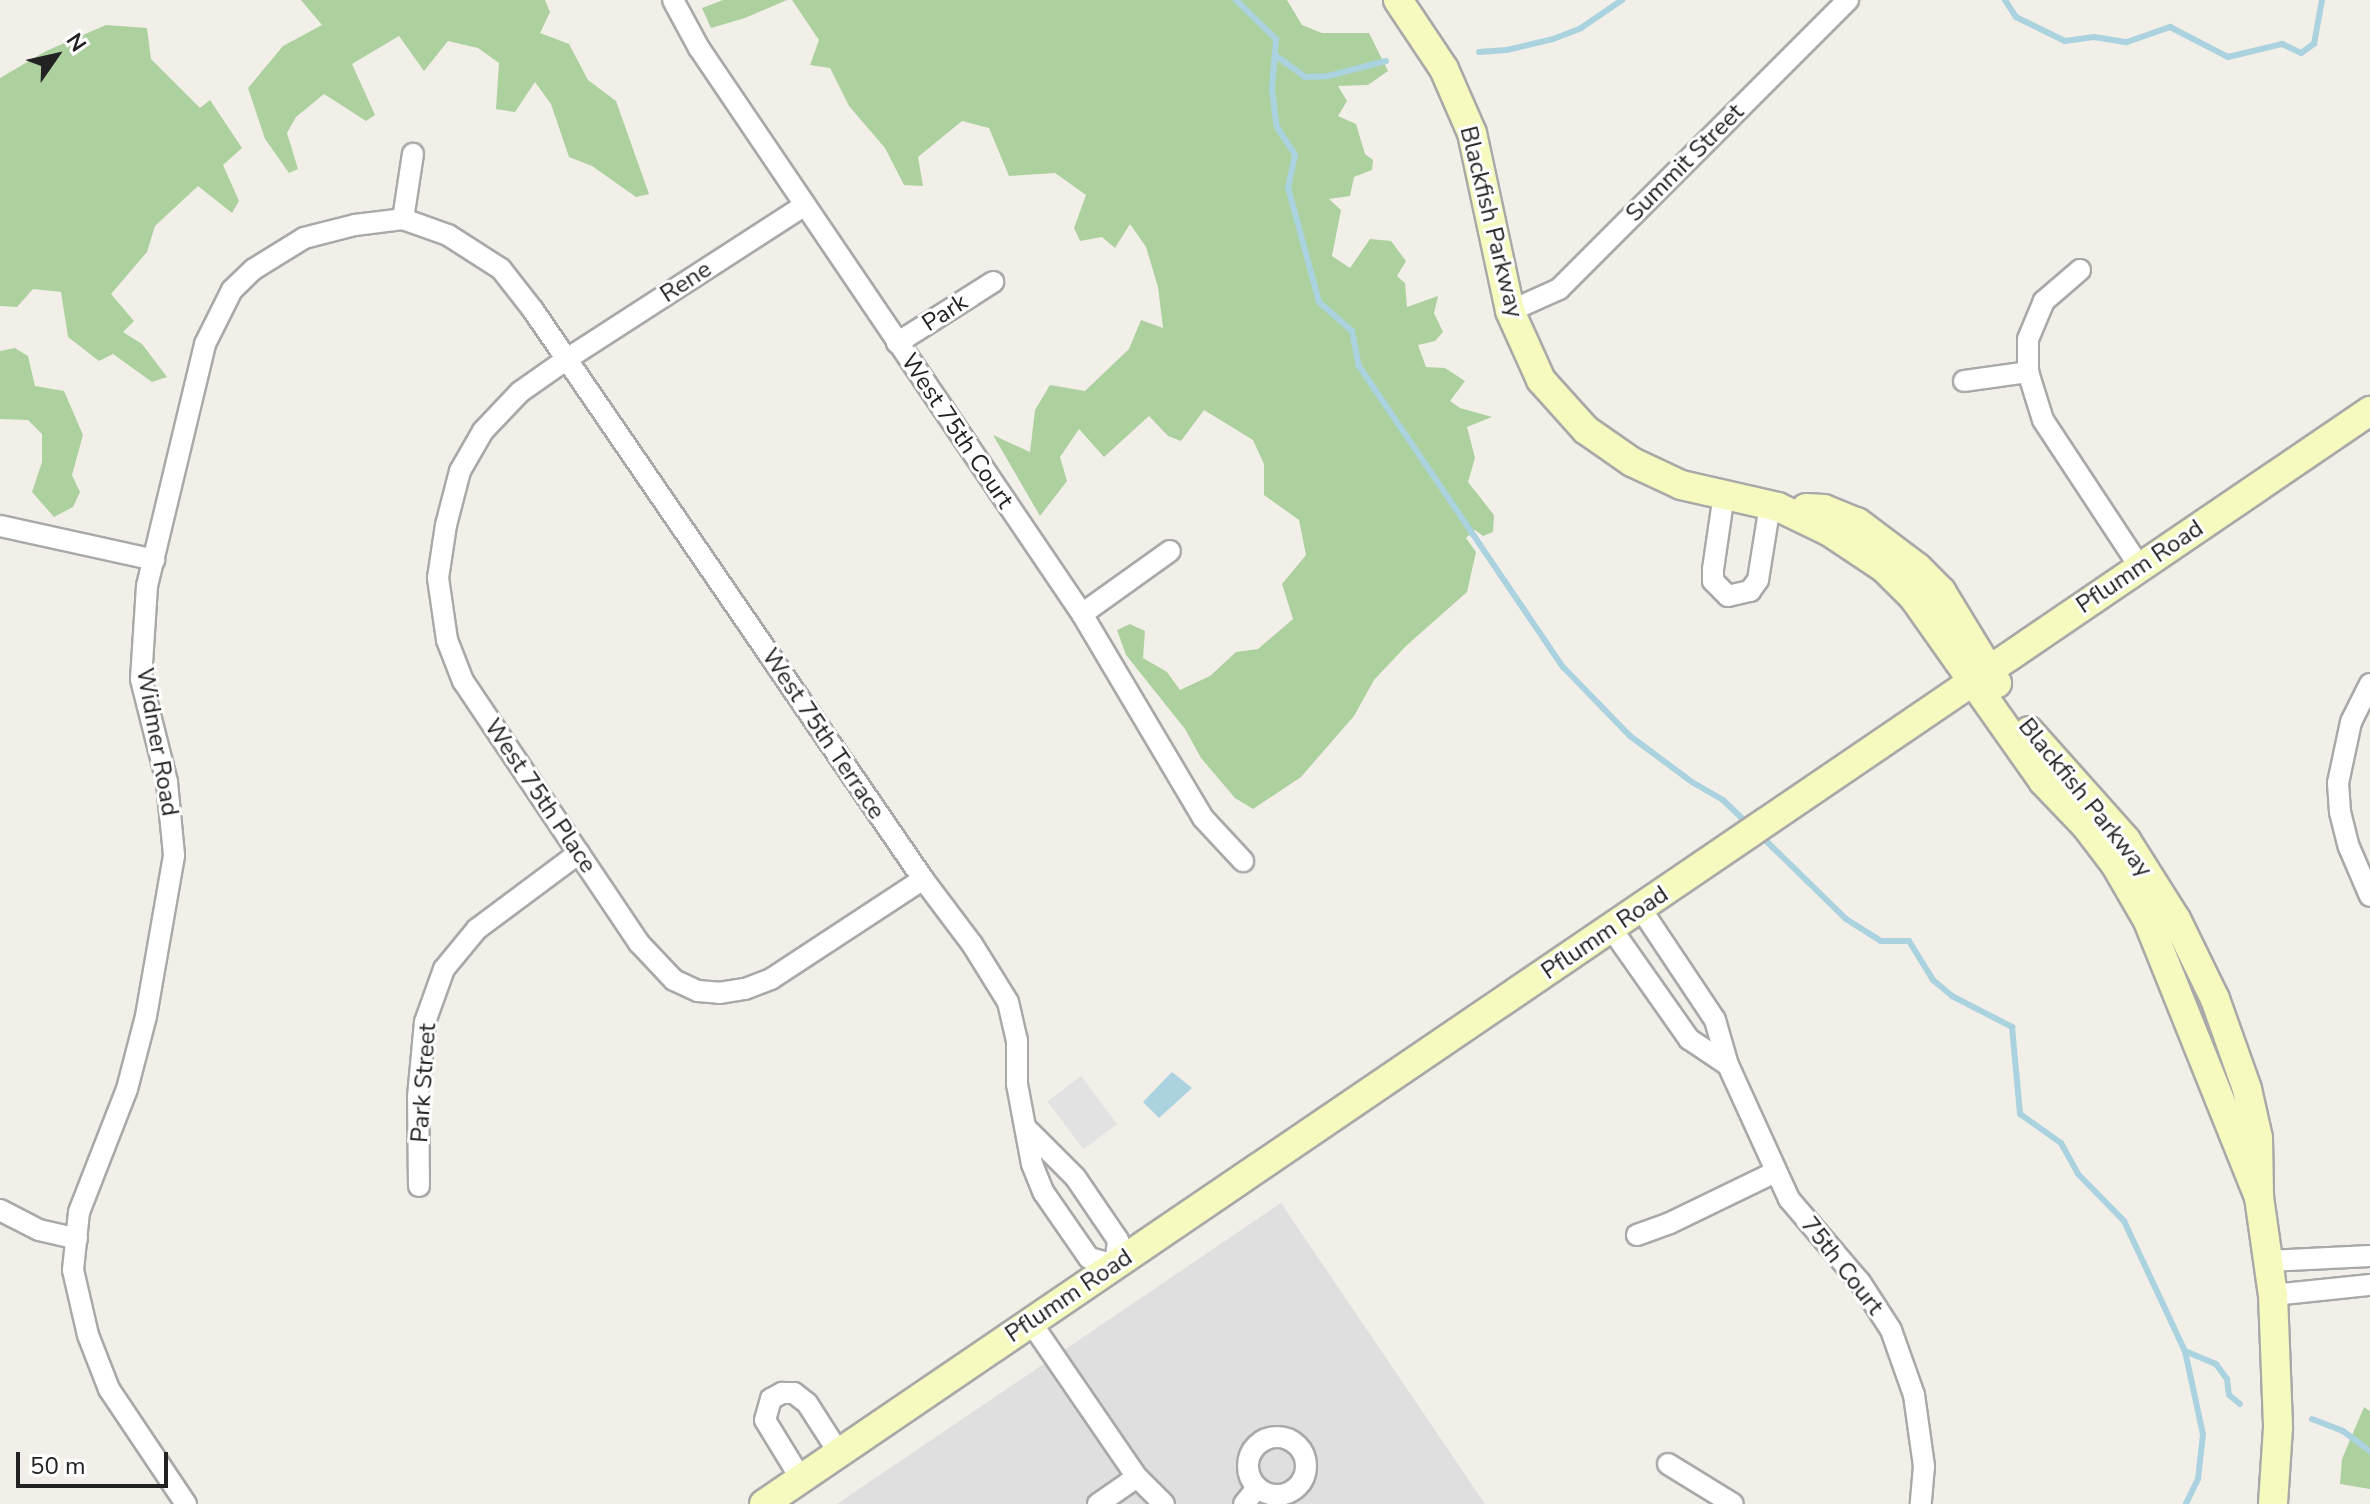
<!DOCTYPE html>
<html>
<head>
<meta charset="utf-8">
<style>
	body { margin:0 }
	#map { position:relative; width:2370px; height:1504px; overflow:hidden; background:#f2efe9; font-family:"Nunito Sans",sans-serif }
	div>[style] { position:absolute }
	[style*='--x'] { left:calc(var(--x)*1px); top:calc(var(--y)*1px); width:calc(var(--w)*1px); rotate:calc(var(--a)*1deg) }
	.residential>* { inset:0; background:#e0dfdf }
	.forest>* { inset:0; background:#add19e }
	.parking>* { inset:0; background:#e2e2e2; transform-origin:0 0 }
	.water>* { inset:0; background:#aad3df }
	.stream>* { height:6px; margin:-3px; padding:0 3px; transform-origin:3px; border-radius:3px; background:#aad3df }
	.roads { filter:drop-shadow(2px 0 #a9a9a9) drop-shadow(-2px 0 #a9a9a9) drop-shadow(0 2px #a9a9a9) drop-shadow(0 -2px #a9a9a9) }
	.street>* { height:20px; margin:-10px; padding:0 10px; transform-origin:10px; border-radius:10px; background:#fff }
	.street>.ring { margin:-10px; padding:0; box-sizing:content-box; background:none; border:20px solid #fff; border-radius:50% }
	.secondary>* { height:28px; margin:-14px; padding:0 14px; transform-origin:14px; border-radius:14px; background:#f7fabf }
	span { translate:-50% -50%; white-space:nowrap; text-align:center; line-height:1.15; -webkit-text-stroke:6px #fff; paint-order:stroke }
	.street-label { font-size:24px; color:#222 }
	.north { position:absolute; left:16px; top:16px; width:80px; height:80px; -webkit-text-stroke:6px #fff; paint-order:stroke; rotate:56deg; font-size:22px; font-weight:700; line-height:32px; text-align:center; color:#222 }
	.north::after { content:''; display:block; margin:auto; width:28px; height:36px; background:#222; clip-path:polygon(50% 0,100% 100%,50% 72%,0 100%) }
	.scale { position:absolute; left:16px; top:1452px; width:152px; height:36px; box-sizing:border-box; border:4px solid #222; border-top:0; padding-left:10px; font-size:24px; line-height:28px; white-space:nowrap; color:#222; -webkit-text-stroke:6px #fff; paint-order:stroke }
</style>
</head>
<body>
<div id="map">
	<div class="residential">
		<div style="clip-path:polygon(1281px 1203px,1485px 1504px,837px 1504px)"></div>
	</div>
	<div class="forest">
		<div style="clip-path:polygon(301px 0,545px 0,550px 12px,540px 33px,569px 44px,588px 80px,616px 101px,649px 194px,636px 197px,592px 166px,569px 157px,551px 104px,535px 82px,515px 112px,496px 109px,499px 63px,478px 48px,448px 41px,424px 71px,399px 36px,352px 64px,375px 115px,366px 121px,324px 94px,296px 117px,287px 133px,298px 169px,289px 173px,265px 139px,248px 88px,283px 46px,322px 25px)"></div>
		<div style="clip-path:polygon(723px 0,787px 0,745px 18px,711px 28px,702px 8px)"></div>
		<div style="clip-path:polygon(792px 0,1287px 0,1302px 25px,1322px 33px,1369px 33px,1388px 71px,1368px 85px,1338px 86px,1347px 101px,1338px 116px,1356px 124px,1365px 154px,1373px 160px,1372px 170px,1354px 177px,1350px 196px,1329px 199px,1341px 210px,1332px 256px,1350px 268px,1370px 239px,1391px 241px,1406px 261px,1397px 276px,1405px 283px,1407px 307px,1438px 296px,1434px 313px,1443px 332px,1435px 341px,1418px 345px,1426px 367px,1445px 368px,1465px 381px,1450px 401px,1460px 408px,1492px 417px,1467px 427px,1475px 458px,1468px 482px,1494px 515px,1493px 532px,1483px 536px,1475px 530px,1466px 538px,1476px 552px,1467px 592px,1406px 646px,1374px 680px,1354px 716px,1301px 777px,1253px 809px,1235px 798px,1201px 758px,1185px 729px,1126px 655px,1117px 630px,1130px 624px,1145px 631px,1143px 658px,1167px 672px,1180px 690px,1210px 676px,1236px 652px,1258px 649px,1293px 619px,1282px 584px,1306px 555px,1299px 520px,1264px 495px,1264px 464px,1253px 440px,1204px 410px,1181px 441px,1168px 436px,1149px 416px,1104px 457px,1079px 429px,1060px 457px,1067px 481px,1040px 516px,993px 435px,1030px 452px,1035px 410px,1050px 385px,1085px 391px,1129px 349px,1141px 320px,1163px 328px,1158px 287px,1146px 247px,1130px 224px,1115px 248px,1102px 237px,1080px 241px,1074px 228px,1086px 195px,1055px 173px,1009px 176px,989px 128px,962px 121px,918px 157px,923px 186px,904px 185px,885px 148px,849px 106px,830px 68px,810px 65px,819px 40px)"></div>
		<div style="clip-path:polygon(106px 25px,147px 28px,151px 59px,200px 108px,210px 100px,242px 148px,223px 165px,239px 201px,232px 213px,198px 186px,155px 226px,147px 252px,111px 294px,134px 321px,123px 332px,142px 344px,167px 377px,152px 382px,113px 354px,99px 361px,68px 337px,61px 292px,33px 289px,17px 307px,0 306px,0 78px,46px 51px)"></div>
		<div style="clip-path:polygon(15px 348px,28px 356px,35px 386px,64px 391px,83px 435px,72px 475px,80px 492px,73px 507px,54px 517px,32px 492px,42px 462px,42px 434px,28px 420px,0 419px,0 351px)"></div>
		<div style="clip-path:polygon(2364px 1407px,2370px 1411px,2370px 1489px,2340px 1484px,2342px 1459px)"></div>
	</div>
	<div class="parking">
		<div style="left:1081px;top:1076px;width:60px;height:42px;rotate:53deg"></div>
	</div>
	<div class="water">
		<div style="clip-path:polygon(1172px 1072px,1192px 1088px,1159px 1118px,1143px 1102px)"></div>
	</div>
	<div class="stream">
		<div style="--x:1236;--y:0;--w:56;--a:44.3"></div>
		<div style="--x:1276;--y:39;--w:50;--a:94.6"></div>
		<div style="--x:1272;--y:89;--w:38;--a:83"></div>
		<div style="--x:1277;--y:127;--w:33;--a:57"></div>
		<div style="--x:1295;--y:155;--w:33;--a:102"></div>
		<div style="--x:1288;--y:187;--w:119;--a:74.9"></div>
		<div style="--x:1319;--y:302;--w:44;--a:41.3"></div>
		<div style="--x:1352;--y:331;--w:36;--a:79"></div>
		<div style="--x:1359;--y:366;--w:364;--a:55.9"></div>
		<div style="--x:1563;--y:667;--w:96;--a:45.8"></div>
		<div style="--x:1630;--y:736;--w:77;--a:36.6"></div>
		<div style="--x:1692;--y:782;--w:36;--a:30"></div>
		<div style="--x:1723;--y:800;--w:36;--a:44"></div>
		<div style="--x:2005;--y:0;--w:20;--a:57"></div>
		<div style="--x:2016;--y:17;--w:55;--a:26.1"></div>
		<div style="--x:2065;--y:41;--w:29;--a:-8"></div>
		<div style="--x:2094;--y:37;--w:33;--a:9"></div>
		<div style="--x:2127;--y:42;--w:46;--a:-19.2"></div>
		<div style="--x:2170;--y:27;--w:65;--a:27.3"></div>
		<div style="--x:2228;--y:57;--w:56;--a:-13.5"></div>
		<div style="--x:2282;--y:44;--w:21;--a:25"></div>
		<div style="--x:2301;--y:53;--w:16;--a:-35"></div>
		<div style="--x:2314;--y:44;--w:45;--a:-79.7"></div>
		<div style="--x:1479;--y:52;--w:28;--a:-4"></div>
		<div style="--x:1507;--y:50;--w:47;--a:-13.4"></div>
		<div style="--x:1553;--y:39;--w:30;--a:-21"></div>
		<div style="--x:1581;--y:28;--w:50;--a:-34.3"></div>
		<div style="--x:1275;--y:55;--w:37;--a:36"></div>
		<div style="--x:1305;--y:77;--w:23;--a:-2"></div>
		<div style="--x:1328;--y:76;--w:60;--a:-14.5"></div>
		<div style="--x:1760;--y:835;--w:120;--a:44.3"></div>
		<div style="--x:1846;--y:919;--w:41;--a:32.2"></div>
		<div style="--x:1881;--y:941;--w:28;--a:0"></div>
		<div style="--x:1909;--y:941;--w:46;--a:58.4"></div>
		<div style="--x:1933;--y:980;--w:25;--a:40"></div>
		<div style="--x:1952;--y:996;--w:68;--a:27.3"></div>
		<div style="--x:2012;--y:1027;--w:87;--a:84.7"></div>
		<div style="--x:2020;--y:1114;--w:50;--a:35.3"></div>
		<div style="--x:2061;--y:1143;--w:35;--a:61"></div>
		<div style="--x:2078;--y:1174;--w:66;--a:45.6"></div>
		<div style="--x:2124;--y:1221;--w:144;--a:64.9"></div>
		<div style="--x:2185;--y:1351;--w:85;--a:77.8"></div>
		<div style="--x:2203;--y:1434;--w:45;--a:96.3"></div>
		<div style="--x:2198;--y:1479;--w:28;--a:116"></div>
		<div style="--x:2185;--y:1351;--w:34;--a:23"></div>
		<div style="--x:2216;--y:1364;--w:19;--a:54"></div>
		<div style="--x:2227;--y:1379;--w:16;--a:83"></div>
		<div style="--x:2229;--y:1395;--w:14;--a:39"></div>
		<div style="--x:2312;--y:1419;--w:33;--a:21"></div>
		<div style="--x:2343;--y:1431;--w:34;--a:37"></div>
	</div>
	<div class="roads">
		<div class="street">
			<div style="--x:673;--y:0;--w:55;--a:61.6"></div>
			<div style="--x:699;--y:48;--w:683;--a:55.91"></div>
			<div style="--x:1082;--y:614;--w:237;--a:59.3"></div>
			<div style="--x:1203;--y:818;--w:59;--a:47.1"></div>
			<div style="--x:805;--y:205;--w:283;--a:147.1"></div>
			<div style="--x:567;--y:359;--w:57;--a:144.9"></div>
			<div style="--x:520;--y:392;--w:54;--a:133.5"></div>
			<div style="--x:483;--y:431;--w:46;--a:119.9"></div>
			<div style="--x:460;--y:471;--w:56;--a:104.5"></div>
			<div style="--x:446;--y:525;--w:54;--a:98.6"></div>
			<div style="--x:438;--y:578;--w:63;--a:81.7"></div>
			<div style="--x:447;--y:640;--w:44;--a:68.7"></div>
			<div style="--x:463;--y:681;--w:316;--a:56.1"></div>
			<div style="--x:639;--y:943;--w:51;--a:46.6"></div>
			<div style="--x:674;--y:980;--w:26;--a:25"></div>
			<div style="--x:698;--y:991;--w:21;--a:5"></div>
			<div style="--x:719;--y:993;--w:26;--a:-9"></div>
			<div style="--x:745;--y:989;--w:28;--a:-21"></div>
			<div style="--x:771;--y:979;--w:182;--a:-33.3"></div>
			<div style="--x:403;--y:219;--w:66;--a:-81.3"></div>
			<div style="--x:2080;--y:270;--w:48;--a:139.3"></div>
			<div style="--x:2044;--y:301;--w:41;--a:112.8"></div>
			<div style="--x:2028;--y:339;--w:33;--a:90"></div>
			<div style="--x:2028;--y:372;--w:50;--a:72.6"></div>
			<div style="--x:2043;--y:420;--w:176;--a:56.6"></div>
			<div style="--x:1510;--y:311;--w:54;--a:-24.2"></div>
			<div style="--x:1559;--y:289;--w:409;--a:-45"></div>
			<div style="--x:897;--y:343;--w:114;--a:-32.4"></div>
			<div style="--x:1964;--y:381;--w:65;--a:-8"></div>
			<div style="--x:1724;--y:494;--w:76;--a:98.3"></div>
			<div style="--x:1713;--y:569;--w:12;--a:90"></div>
			<div style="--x:1713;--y:581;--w:21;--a:45"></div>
			<div style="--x:1728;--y:596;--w:23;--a:-13"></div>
			<div style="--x:1750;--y:591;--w:14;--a:-54"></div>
			<div style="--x:1758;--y:580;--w:76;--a:-80.9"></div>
			<div style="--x:0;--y:526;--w:158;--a:12.4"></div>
			<div style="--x:1082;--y:614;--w:108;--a:-35.6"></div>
			<div style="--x:2370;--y:684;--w:42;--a:116.6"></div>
			<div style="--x:2351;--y:722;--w:62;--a:102"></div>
			<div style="--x:2338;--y:783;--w:29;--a:86"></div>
			<div style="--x:2340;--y:812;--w:36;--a:76"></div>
			<div style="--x:2349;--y:847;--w:53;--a:66.8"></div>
			<div style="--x:1641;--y:909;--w:133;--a:56.3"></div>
			<div style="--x:1715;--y:1020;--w:47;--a:73.9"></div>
			<div style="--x:1728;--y:1065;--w:147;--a:65.5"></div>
			<div style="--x:1789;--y:1199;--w:109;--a:49.5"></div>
			<div style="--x:1860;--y:1282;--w:57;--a:57.1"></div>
			<div style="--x:1891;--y:1330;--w:69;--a:70.5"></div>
			<div style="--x:1914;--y:1395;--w:72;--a:82"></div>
			<div style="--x:1924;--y:1466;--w:38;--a:95"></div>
			<div style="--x:1611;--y:928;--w:136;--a:54.9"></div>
			<div style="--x:1689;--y:1039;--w:47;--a:33.7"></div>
			<div style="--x:419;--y:1186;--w:89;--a:-90.6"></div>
			<div style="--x:418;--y:1097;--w:75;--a:-84.7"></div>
			<div style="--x:425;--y:1022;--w:56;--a:-70.3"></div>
			<div style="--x:444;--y:969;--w:52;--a:-50.5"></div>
			<div style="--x:477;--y:929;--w:127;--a:-36.7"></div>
			<div style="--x:0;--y:1210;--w:44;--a:27.1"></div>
			<div style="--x:39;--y:1230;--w:39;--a:13"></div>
			<div style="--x:1637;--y:1235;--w:35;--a:-20"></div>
			<div style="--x:1670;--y:1223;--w:117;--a:-25.9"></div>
			<div style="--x:2268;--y:1261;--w:102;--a:-2.8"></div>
			<div style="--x:2273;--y:1295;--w:98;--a:-5.9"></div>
			<div style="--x:1030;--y:1321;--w:189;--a:55.6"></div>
			<div style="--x:1137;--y:1477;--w:38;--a:45"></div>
			<div class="ring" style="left:1248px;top:1437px;width:38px;height:38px"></div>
			<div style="--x:1668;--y:1464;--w:76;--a:31.6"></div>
			<div style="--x:801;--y:1479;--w:69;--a:-121.4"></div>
			<div style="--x:765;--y:1420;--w:22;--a:-74"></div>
			<div style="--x:771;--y:1399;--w:13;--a:-29"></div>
			<div style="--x:782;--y:1393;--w:12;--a:0"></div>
			<div style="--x:794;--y:1393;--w:16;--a:38"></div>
			<div style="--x:807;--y:1403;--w:59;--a:57.4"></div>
			<div style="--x:186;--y:1504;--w:138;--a:-123.8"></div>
			<div style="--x:109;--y:1389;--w:58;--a:-111.3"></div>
			<div style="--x:88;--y:1335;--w:67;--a:-103"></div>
			<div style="--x:73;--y:1270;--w:58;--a:-84.1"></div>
			<div style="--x:79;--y:1212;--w:132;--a:-68.7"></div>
			<div style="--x:127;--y:1089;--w:75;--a:-75.4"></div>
			<div style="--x:146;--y:1016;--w:163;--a:-80.1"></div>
			<div style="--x:174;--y:855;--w:73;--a:-95.5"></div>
			<div style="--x:167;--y:782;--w:106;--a:-104.2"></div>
			<div style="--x:141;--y:679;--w:93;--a:-86.3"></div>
			<div style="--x:147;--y:586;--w:249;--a:-76.5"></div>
			<div style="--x:205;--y:344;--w:60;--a:-63.4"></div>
			<div style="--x:232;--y:290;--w:30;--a:-44"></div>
			<div style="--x:254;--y:269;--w:59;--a:-31.8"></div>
			<div style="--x:304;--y:238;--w:53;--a:-14.3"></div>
			<div style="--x:355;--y:225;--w:48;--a:-7.1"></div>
			<div style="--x:403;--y:219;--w:48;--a:19.6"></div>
			<div style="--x:448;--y:235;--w:63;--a:32.7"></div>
			<div style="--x:501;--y:269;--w:52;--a:52"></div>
			<div style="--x:533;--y:310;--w:690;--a:55.57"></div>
			<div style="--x:923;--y:879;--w:81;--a:53"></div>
			<div style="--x:972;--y:944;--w:68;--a:58.2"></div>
			<div style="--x:1008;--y:1002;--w:39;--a:77"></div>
			<div style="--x:1017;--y:1040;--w:44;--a:90"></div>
			<div style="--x:1017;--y:1084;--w:81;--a:79.4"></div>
			<div style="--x:1032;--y:1164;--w:31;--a:68"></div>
			<div style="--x:1044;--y:1193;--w:79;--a:55.3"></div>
			<div style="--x:1089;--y:1258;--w:27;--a:15"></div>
			<div style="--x:1115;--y:1265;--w:25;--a:-83"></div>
			<div style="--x:1118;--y:1240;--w:76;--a:-124.3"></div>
			<div style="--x:1075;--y:1177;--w:69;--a:-135"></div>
			<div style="--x:1098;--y:1504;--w:47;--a:-34.7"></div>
			<div style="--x:1244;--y:1504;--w:21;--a:-51"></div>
		</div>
		<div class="secondary">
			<div style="--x:1398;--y:0;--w:83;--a:56.3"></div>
			<div style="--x:1444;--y:69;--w:70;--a:66.4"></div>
			<div style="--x:1472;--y:133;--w:182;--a:77.9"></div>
			<div style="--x:1510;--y:311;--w:76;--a:65.8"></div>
			<div style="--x:1541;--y:380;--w:67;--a:48"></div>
			<div style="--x:1586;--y:430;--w:56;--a:34.8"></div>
			<div style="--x:1632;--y:462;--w:54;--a:25.1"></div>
			<div style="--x:1681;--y:485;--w:99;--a:12.8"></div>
			<div style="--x:1778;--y:507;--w:58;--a:25.7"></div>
			<div style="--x:1830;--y:532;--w:65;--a:33.7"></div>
			<div style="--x:1884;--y:568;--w:42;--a:45"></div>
			<div style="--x:1914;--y:598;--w:224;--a:54.8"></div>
			<div style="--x:2043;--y:781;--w:62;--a:46.3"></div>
			<div style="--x:2086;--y:826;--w:48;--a:52.7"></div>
			<div style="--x:2115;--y:864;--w:66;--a:59.9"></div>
			<div style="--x:2148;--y:921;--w:297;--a:68.1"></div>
			<div style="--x:1806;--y:508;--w:18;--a:3"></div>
			<div style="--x:1824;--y:509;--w:35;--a:22"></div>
			<div style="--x:1857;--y:522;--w:76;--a:37"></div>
			<div style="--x:1918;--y:568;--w:33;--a:45"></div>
			<div style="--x:1941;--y:591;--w:108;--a:58.7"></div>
			<div style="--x:2029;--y:731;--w:146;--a:48.3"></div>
			<div style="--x:2126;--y:840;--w:93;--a:57.7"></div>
			<div style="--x:2176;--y:919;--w:89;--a:64"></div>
			<div style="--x:2215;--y:999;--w:96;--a:70.4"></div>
			<div style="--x:2247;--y:1089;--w:50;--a:77.3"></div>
			<div style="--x:2258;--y:1138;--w:59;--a:89"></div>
			<div style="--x:2259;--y:1197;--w:99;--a:81.9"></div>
			<div style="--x:2273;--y:1295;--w:133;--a:87.8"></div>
			<div style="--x:2278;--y:1428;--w:76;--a:93.8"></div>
			<div style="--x:764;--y:1504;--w:1943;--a:-34.24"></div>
		</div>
	</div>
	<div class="street-label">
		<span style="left:1685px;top:163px;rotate:-45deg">Summit Street</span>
		<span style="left:1491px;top:222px;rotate:76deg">Blackfish Parkway</span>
		<span style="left:686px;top:282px;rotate:-33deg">Rene</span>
		<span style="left:945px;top:313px;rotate:-33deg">Park</span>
		<span style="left:957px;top:431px;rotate:56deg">West 75th Court</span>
		<span style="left:2140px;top:567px;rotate:-34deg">Pflumm Road</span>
		<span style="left:823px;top:734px;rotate:56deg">West 75th Terrace</span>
		<span style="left:157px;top:742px;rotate:80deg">Widmer Road</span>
		<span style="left:540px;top:796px;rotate:56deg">West 75th Place</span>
		<span style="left:2085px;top:798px;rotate:51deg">Blackfish Parkway</span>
		<span style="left:1605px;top:933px;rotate:-34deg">Pflumm Road</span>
		<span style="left:424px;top:1083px;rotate:-86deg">Park Street</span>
		<span style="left:1842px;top:1266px;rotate:52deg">75th Court</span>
		<span style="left:1069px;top:1296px;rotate:-34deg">Pflumm Road</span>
	</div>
	<div class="north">N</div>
	<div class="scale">50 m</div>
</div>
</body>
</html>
